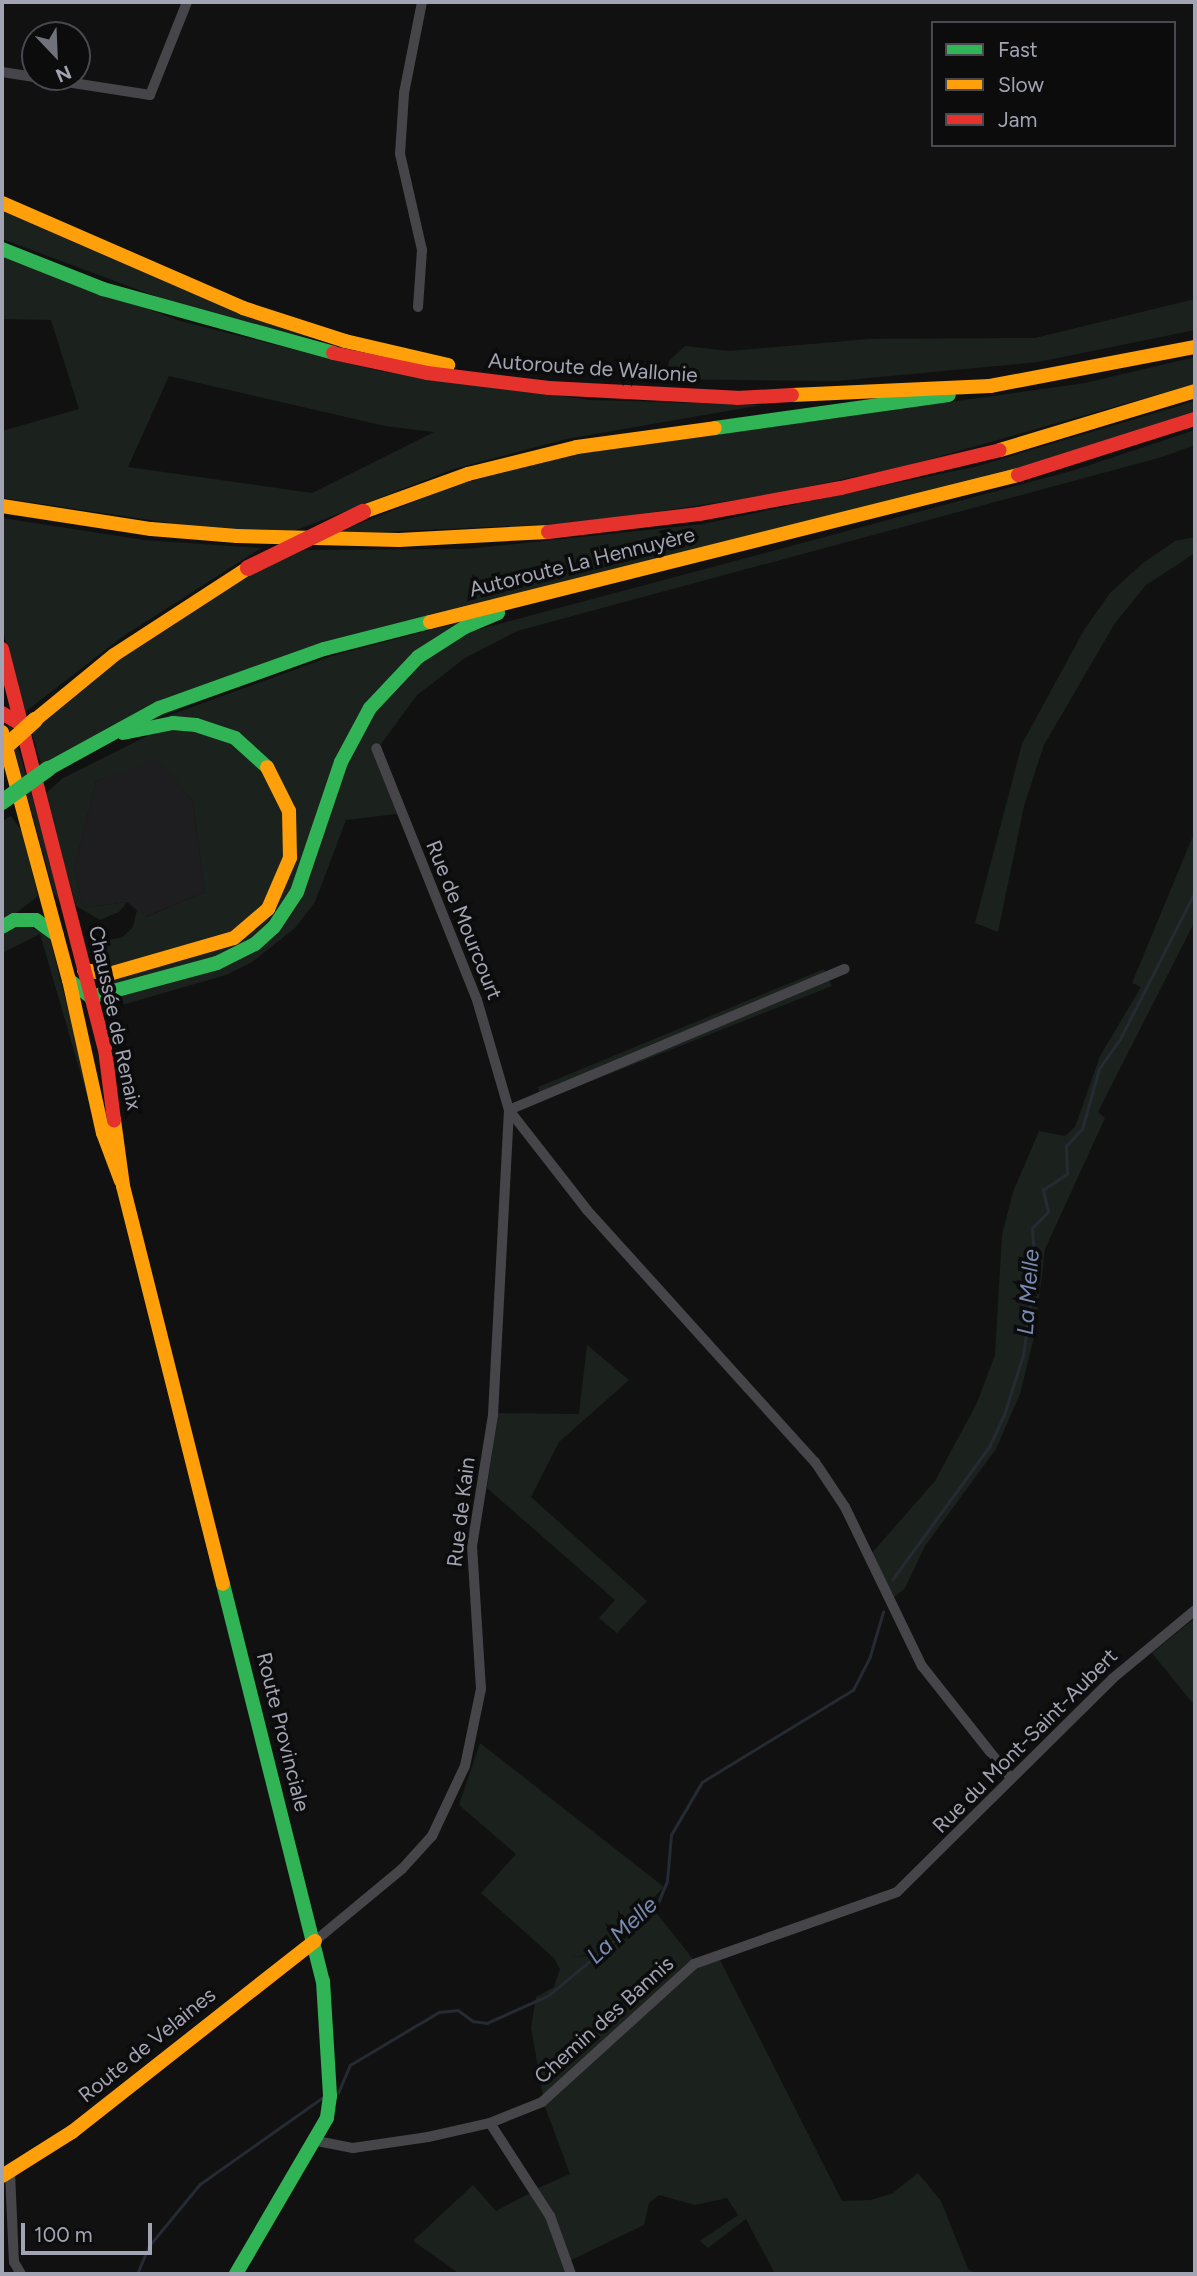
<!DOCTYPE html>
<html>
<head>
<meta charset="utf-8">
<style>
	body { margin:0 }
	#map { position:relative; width:1197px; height:2276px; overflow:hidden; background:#111112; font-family:Figtree,sans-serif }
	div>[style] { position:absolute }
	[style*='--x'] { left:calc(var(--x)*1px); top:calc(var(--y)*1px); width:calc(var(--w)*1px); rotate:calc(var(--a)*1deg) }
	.built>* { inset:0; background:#1e1e20 }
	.green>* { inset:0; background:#1b221d }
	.stream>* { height:2.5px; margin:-1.25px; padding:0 1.25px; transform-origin:1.25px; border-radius:1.25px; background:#252a33 }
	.street>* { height:10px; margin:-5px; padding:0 5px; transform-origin:5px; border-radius:5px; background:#46464a }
	.fast>* { height:14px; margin:-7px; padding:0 7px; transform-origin:7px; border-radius:7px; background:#30b455 }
	.slow>* { height:14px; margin:-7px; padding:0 7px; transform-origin:7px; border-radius:7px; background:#ff9f0a }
	.jam>* { height:14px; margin:-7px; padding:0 7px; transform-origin:7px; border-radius:7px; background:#e5322d }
	.fast-bridge>* { height:16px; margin:-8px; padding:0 8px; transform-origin:8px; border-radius:8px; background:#30b455 }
	.slow-bridge>* { height:16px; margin:-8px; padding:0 8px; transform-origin:8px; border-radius:8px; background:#ff9f0a }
	.jam-bridge>* { height:16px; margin:-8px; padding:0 8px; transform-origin:8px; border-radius:8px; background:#e5322d }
	span { translate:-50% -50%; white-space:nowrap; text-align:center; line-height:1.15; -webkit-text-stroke:7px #0c0c0d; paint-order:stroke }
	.street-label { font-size:21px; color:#a2a4b3 }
	.water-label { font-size:23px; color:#788ab0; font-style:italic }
	.frame { position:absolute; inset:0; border:4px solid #a2a4b3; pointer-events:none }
	.legend { position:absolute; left:931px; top:21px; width:245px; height:126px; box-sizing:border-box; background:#0c0c0d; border:2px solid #48494f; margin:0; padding:9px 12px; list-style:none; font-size:21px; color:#a2a4b3 }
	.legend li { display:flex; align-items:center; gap:14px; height:35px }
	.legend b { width:35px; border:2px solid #48494f }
	.north { position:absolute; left:21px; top:21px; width:70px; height:70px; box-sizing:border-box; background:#0c0c0d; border:2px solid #48494f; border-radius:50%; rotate:157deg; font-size:19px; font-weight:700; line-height:28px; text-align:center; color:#a2a4b3 }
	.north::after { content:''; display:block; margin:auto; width:24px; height:32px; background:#6f717b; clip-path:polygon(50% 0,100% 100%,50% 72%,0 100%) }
	.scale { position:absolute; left:21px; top:2223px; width:131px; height:32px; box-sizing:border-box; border:4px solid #a2a4b3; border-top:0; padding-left:9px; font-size:21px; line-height:24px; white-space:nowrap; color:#a2a4b3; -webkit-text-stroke:5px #0c0c0d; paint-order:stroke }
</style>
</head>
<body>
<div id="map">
	<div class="built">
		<div style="clip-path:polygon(157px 758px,193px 801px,205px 892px,145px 917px,127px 902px,83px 908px,74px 868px,96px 781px)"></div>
	</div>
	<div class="green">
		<div style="clip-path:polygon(2px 208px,314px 339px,179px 305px,2px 239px)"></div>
		<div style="clip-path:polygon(evenodd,2px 255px,180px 321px,379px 371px,590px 400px,762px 405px,566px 439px,454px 469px,294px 531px,217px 530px,2px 498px,2px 431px,79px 409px,51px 320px,2px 319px,2px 255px,169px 376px,385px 426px,434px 432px,312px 493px,128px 467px,169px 376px)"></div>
		<div style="clip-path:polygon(1195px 299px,1195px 330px,1038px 362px,837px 381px,665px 379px,669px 361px,685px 346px,730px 351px,869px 339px,1035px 338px)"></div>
		<div style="clip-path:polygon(1195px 357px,1195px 384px,906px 466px,763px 496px,579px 523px,334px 534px,456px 485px,572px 455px,1085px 383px)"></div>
		<div style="clip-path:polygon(1195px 401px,1195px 411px,1030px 466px,399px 623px,41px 764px,32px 732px,137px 645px,255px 572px,304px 550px,467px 549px,703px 524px,978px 466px)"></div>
		<div style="clip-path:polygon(1195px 430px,1195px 445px,1162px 457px,517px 631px,465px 658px,417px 695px,379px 747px,405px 813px,346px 820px,315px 902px,295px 928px,252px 962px,226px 975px,115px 1007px,103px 963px,91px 952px,101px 942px,123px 937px,133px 927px,137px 910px,146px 917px,205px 892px,193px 801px,157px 759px,96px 781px,74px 868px,83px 908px,127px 902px,119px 912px,100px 920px,76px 906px,45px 794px,63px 778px,155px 732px,159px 719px,332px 656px,464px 621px,469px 632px,1075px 470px)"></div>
		<div style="clip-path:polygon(2px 518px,144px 540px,261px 548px,122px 637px,25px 712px,2px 628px)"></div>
		<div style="clip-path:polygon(1195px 537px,1195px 553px,1146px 585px,1115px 623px,1044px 745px,1024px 806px,998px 932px,975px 923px,1022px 744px,1084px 630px,1110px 593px,1143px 563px,1175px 541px)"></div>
		<div style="clip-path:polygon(7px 722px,13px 730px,64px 909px,54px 893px)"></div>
		<div style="clip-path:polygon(11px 816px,23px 833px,38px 896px,2px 924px,2px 821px)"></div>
		<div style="clip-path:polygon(1195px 831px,1195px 921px,1098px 1112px,1105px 1118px,1045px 1249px,1035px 1333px,1020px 1394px,996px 1449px,925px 1546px,905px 1588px,892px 1599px,871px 1554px,935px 1481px,977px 1403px,995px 1355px,1002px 1235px,1013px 1192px,1039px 1131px,1065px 1136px,1075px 1127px,1100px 1056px,1141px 987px,1132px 983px)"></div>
		<div style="clip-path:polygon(21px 923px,49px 935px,111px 1178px,40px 934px,2px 953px,2px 936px)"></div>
		<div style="clip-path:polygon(824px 969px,832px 986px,541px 1101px,538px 1087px)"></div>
		<div style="clip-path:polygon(587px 1345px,629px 1380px,559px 1442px,531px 1497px,647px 1601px,617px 1633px,599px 1618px,615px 1600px,487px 1488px,498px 1413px,579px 1414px)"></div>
		<div style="clip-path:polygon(1195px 1618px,1195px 1706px,1152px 1653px)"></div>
		<div style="clip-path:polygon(480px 1743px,664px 1887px,599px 1953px,572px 1957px,602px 1955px,654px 1910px,693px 1959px,543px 2095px,531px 2028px,536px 1997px,554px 1987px,560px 1969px,554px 1958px,481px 1893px,516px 1854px,459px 1805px)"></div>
		<div style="clip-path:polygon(719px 1958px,842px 2201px,871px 2200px,893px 2193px,918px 2173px,941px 2201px,968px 2269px,977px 2274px,775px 2274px,746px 2219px,708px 2248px,700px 2241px,738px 2215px,727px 2198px,695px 2205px,659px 2195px,649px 2203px,644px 2225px,569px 2261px,538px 2188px,570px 2174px,544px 2104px,695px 1968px)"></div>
		<div style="clip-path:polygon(473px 2185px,496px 2211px,532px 2192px,548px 2217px,569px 2274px,460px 2274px,413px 2241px)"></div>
	</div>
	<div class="stream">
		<div style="--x:892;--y:1580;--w:165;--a:-53.9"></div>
		<div style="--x:989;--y:1447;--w:35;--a:-65"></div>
		<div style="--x:1004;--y:1415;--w:63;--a:-72.4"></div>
		<div style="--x:1023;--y:1355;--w:86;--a:-82"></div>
		<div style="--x:1035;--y:1270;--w:42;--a:-94.1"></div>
		<div style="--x:1032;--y:1228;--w:23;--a:-45"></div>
		<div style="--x:1048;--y:1212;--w:23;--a:-103"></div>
		<div style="--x:1043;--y:1190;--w:29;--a:-34"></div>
		<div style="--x:1067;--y:1174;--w:28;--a:-92"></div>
		<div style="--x:1066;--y:1146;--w:23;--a:-47"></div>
		<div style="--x:1082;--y:1129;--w:62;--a:-74.2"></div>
		<div style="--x:1099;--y:1069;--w:37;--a:-55"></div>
		<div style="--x:1120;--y:1039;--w:165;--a:-63"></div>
		<div style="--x:338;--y:2093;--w:30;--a:-67"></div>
		<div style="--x:350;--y:2065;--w:104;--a:-30.8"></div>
		<div style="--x:439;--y:2012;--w:19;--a:-6"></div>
		<div style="--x:458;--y:2010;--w:19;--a:36"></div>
		<div style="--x:473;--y:2021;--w:14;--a:8"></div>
		<div style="--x:487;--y:2023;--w:68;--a:-24.3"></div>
		<div style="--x:549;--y:1995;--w:141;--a:-39.8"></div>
		<div style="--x:657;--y:1905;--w:26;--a:-67"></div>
		<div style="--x:667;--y:1881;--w:46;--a:-85"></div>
		<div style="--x:671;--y:1835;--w:61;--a:-59.7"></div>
		<div style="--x:702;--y:1782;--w:177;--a:-31.4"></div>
		<div style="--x:853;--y:1690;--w:38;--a:-63"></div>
		<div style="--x:870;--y:1656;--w:46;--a:-73.5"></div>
		<div style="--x:137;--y:2274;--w:30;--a:-67"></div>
		<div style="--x:149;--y:2246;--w:80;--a:-50.6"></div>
		<div style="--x:200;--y:2184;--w:149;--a:-35.2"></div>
	</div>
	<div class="street">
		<div style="--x:2;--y:72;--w:150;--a:8.8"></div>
		<div style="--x:150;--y:95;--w:100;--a:-68.3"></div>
		<div style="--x:418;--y:307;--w:57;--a:-86"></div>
		<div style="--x:422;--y:250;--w:98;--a:-102.9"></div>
		<div style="--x:400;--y:154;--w:61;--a:-86.2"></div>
		<div style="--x:404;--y:93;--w:93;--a:-78.8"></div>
		<div style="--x:509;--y:1110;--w:127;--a:52"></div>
		<div style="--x:587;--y:1210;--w:340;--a:47.9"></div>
		<div style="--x:815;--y:1462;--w:54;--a:56.3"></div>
		<div style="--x:845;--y:1507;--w:177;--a:64.2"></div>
		<div style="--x:922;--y:1666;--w:142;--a:51.6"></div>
		<div style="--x:509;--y:1110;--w:364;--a:-22.8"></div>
		<div style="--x:315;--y:1941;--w:113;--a:-39.6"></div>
		<div style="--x:402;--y:1869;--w:45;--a:-47.7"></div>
		<div style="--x:432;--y:1836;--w:77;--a:-64.8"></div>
		<div style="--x:465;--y:1766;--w:79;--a:-78.3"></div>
		<div style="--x:481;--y:1689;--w:143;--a:-93.6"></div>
		<div style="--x:472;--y:1546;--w:133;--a:-80.9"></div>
		<div style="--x:493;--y:1415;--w:305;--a:-87"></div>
		<div style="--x:509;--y:1110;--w:115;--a:-106.2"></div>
		<div style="--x:477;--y:1000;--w:271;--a:-111.8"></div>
		<div style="--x:490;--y:2123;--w:111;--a:57.2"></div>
		<div style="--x:550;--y:2216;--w:62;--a:70.1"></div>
		<div style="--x:317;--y:2141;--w:37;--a:11"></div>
		<div style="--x:353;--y:2148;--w:76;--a:-8.3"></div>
		<div style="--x:428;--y:2137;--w:64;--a:-12.7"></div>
		<div style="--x:490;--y:2123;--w:56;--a:-22"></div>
		<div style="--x:542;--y:2102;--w:205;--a:-42.2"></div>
		<div style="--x:694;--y:1964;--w:215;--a:-19.5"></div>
		<div style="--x:897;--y:1892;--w:303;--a:-44.7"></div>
		<div style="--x:1112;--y:1679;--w:108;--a:-39.7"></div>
		<div style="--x:10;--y:2172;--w:90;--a:87.5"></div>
		<div style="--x:14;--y:2262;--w:14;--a:60"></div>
	</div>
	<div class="fast">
		<div style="--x:2;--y:249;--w:109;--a:21.6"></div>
		<div style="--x:103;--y:289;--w:239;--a:15.5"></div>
		<div style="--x:715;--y:428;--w:236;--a:-8"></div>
		<div style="--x:123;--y:733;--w:51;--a:-11.3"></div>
		<div style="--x:173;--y:723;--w:23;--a:5"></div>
		<div style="--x:196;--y:725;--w:41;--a:18.4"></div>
		<div style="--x:235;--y:738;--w:43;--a:42.2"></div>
		<div style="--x:48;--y:769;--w:127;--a:-28.8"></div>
		<div style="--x:159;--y:708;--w:175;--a:-19.7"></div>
		<div style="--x:324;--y:649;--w:109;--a:-14.3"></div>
		<div style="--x:2;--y:927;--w:14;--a:-30"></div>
		<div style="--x:14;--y:920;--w:22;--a:0"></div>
		<div style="--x:36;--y:920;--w:26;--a:36"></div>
		<div style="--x:69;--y:980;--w:28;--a:38"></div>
		<div style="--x:91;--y:997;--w:131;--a:-15.1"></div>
		<div style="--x:217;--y:963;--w:42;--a:-26.6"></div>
		<div style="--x:255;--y:944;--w:25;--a:-42"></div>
		<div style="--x:274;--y:927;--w:42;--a:-56.7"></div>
		<div style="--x:297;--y:892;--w:137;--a:-71.3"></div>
		<div style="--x:341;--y:762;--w:61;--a:-61.8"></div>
		<div style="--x:370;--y:708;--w:70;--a:-46.7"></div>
		<div style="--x:418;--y:657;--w:56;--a:-32.6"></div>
		<div style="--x:465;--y:627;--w:36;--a:-23"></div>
		<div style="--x:223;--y:1584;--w:409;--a:75.9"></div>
		<div style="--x:323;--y:1981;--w:115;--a:86.5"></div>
		<div style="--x:330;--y:2096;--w:22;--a:98"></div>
		<div style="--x:327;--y:2118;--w:181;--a:120.3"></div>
	</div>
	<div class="slow">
		<div style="--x:2;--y:203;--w:263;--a:23.5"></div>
		<div style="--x:243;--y:308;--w:107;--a:17.9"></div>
		<div style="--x:345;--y:341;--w:106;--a:13.1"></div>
		<div style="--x:792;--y:395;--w:198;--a:-2.6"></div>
		<div style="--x:990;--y:386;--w:209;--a:-10.8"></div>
		<div style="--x:1000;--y:450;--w:204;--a:-16.8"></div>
		<div style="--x:2;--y:506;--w:151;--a:8.8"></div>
		<div style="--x:151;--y:529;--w:86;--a:4.7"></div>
		<div style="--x:237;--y:536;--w:162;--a:1.4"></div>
		<div style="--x:399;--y:540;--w:149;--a:-3.1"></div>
		<div style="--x:363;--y:512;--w:112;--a:-19.9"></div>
		<div style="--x:468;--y:474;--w:112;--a:-13.9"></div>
		<div style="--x:577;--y:447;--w:139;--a:-7.8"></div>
		<div style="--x:430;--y:622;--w:606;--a:-14.04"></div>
		<div style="--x:35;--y:720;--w:102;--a:-39.4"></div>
		<div style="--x:114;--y:655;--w:160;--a:-33"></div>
		<div style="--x:2;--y:732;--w:257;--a:74.9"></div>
		<div style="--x:69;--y:980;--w:157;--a:77.5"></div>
		<div style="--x:103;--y:1133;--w:51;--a:69.4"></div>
		<div style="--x:84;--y:970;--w:25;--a:9"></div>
		<div style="--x:109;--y:974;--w:130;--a:-16.1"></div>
		<div style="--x:234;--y:938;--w:45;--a:-40.5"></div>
		<div style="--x:268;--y:909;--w:56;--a:-66.7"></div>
		<div style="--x:290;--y:858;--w:47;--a:-91.2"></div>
		<div style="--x:289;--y:811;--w:49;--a:-116.6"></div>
		<div style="--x:114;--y:1120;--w:67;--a:82.2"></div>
		<div style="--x:123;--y:1186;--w:410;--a:75.9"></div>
		<div style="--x:2;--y:2176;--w:83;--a:-32.2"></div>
		<div style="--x:72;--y:2132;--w:309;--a:-38.2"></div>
	</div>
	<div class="jam">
		<div style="--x:333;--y:353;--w:96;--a:12"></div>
		<div style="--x:427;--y:373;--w:123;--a:7"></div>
		<div style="--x:549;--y:388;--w:188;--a:3"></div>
		<div style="--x:737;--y:398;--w:55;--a:-3.1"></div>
		<div style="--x:1018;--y:475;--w:186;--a:-17.6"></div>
		<div style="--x:548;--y:532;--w:152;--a:-6.8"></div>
		<div style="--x:699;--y:514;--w:144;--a:-10.4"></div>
		<div style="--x:841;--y:488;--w:163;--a:-13.4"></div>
		<div style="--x:2;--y:649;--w:413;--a:75.6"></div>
		<div style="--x:105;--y:1049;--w:72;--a:82.8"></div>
		<div style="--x:2;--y:713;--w:21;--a:31"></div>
	</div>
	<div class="fast-bridge">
		<div style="--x:2;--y:802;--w:57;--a:-35.7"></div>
	</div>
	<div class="slow-bridge">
		<div style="--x:2;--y:750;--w:45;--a:-42.3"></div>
	</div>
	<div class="jam-bridge">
		<div style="--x:248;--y:568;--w:128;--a:-26"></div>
	</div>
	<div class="street-label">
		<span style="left:593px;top:368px;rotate:4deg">Autoroute de Wallonie</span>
		<span style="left:582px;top:562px;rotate:-14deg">Autoroute La Hennuyère</span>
		<span style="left:464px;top:920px;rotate:68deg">Rue de Mourcourt</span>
		<span style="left:115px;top:1018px;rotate:78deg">Chaussée de Renaix</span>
		<span style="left:461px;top:1512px;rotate:-83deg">Rue de Kain</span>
		<span style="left:283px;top:1732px;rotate:76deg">Route Provinciale</span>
		<span style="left:1025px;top:1741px;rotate:-45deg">Rue du Mont-Saint-Aubert</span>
		<span style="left:604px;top:2020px;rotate:-42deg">Chemin des Bannis</span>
		<span style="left:147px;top:2045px;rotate:-39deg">Route de Velaines</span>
	</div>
	<div class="water-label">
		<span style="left:1028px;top:1292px;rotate:-86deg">La Melle</span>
		<span style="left:622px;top:1930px;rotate:-43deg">La Melle</span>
	</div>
	<div class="frame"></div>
	<ul class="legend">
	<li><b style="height:9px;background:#30b455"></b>Fast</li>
	<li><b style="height:9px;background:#ff9f0a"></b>Slow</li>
	<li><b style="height:9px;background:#e5322d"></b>Jam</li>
	</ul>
	<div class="north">N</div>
	<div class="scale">100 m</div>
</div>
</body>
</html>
